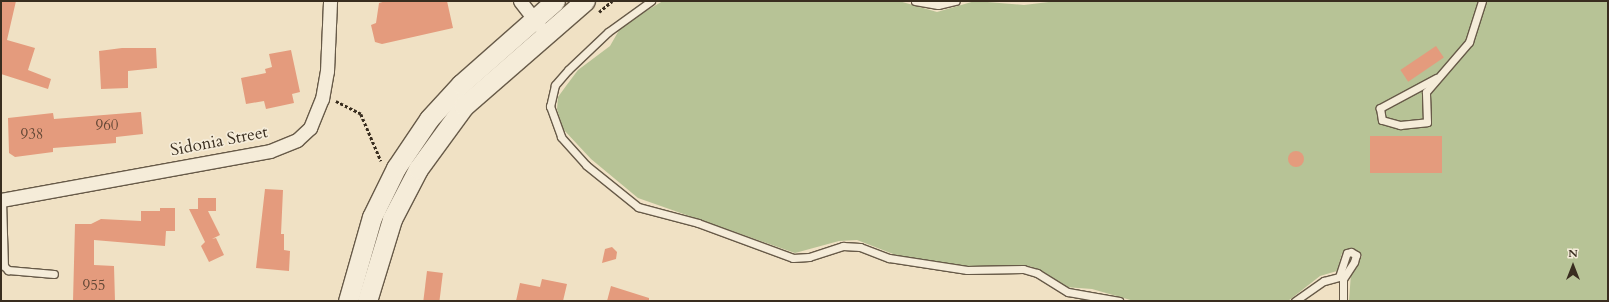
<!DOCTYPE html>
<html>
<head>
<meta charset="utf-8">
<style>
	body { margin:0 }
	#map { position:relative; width:1609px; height:302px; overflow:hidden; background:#f0e1c4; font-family:Cardo,serif }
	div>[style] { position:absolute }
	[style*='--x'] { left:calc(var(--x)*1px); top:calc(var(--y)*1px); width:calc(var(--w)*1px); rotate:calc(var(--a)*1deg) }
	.green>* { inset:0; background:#b7c396 }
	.building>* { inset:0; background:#e49b7d; transform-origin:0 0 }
	.round { border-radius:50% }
	.path>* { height:2.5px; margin-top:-1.25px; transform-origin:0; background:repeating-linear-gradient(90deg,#392d1f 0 3px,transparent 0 5px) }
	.roads { filter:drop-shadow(1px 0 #675a48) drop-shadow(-1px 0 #675a48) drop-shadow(0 1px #675a48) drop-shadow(0 -1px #675a48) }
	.lane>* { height:7px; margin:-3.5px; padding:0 3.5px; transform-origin:3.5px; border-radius:3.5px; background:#f5ecd9 }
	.street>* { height:13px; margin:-6.5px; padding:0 6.5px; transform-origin:6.5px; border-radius:6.5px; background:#f5ecd9 }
	.secondary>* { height:19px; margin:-9.5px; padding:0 9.5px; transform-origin:9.5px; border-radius:9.5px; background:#f5ecd9 }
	span { translate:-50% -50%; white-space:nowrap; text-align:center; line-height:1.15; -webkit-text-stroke:3.5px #f5ecd9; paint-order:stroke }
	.number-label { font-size:15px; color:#644836 }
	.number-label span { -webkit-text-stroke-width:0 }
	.street-label { font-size:17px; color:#392d1f }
	.frame { position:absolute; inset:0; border:2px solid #392d1f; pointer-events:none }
	.north { position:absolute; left:1553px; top:246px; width:40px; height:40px; -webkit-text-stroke:3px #f5ecd9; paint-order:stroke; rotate:0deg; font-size:11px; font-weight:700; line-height:16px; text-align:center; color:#392d1f }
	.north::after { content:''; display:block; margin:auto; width:14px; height:18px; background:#392d1f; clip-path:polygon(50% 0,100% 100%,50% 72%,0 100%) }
</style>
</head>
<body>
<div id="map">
	<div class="green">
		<div style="clip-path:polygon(663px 1px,899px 1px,937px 12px,975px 1px,1024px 5px,1057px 1px,1608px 1px,1608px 301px,1349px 301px,1351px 273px,1362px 256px,1351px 249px,1342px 253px,1337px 271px,1320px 276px,1288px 301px,1134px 301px,1092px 289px,1065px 287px,1030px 266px,985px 268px,943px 263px,901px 257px,857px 240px,839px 241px,795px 253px,638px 198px,591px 159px,563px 129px,557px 109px,558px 97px,566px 86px,578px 70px,610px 46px,622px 25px)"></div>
	</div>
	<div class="building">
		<div style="clip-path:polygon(1px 1px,16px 1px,7px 40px,35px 48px,28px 70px,51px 79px,48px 89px,1px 74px)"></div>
		<div style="clip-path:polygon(386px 1px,447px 1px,453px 28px,382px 44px,375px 42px,371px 25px,376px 23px,379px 3px)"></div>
		<div style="left:1436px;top:46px;width:14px;height:43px;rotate:56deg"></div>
		<div style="clip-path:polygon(122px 48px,156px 48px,157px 68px,128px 71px,128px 88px,101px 89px,99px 51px)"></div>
		<div style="clip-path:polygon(291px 50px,300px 92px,292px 94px,294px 103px,266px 109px,264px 101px,246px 104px,241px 78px,266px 73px,265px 69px,272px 67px,269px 54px)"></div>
		<div style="clip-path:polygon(141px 112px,143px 134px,116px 137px,116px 143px,53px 148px,53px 152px,15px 157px,9px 153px,8px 118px,53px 113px,54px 119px)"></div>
		<div style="left:1442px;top:136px;width:37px;height:72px;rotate:90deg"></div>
		<div class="round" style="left:1288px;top:151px;width:16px;height:16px"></div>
		<div style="clip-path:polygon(265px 189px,283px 190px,281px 234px,284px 234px,284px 250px,290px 251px,289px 271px,256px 268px)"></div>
		<div style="clip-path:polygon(198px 198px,216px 198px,216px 211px,208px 211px,220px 235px,212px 239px,216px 238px,224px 255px,209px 262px,201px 246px,205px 242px,189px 209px,198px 209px)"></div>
		<div style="clip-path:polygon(160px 208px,175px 208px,175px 231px,166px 231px,165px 246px,94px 240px,94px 265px,114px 266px,115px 301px,73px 301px,75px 224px,91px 224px,101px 219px,141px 221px,141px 211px,160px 211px)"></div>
		<div style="clip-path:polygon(612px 247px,617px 252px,616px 259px,602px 263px,605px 249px)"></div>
		<div style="left:427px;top:271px;width:16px;height:30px;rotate:7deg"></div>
		<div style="clip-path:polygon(542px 279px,567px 284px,563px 301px,516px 301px,520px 283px,540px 287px)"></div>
		<div style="clip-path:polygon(611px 286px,649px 298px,649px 301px,607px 301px)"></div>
	</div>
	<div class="path">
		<div style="--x:599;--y:12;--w:17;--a:-40"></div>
		<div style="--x:336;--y:101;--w:28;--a:27"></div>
		<div style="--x:361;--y:114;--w:51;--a:66.9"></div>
	</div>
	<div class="roads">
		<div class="lane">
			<div style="--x:651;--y:1;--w:53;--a:144.2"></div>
			<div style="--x:608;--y:32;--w:55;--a:136.5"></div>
			<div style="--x:568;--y:70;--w:20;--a:131"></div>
			<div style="--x:555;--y:85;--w:22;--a:103"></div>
			<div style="--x:550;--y:106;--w:33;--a:70"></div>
			<div style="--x:561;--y:137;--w:38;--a:48"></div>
			<div style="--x:586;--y:165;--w:67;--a:38.9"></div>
			<div style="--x:638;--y:207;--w:62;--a:14.9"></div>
			<div style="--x:698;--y:223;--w:101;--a:20.2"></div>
			<div style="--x:793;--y:258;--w:16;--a:-4"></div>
			<div style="--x:809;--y:257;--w:36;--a:-18"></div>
			<div style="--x:843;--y:246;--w:17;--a:3"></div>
			<div style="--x:860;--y:247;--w:31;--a:21"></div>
			<div style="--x:889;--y:258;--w:79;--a:8.7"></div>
			<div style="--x:967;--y:270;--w:56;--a:-1"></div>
			<div style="--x:1023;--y:269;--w:15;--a:16"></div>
			<div style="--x:1037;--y:273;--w:36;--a:32"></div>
			<div style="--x:1068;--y:292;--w:52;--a:10"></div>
			<div style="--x:915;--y:1;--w:23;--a:10"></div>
			<div style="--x:938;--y:5;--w:18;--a:-13"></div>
			<div style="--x:1436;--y:78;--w:64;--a:151.8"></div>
			<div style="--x:1380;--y:108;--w:12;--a:81"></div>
			<div style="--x:1382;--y:120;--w:19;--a:16"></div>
			<div style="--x:1400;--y:125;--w:27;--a:-6"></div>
			<div style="--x:1427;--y:122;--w:30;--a:-92"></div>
			<div style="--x:1426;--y:92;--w:66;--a:-49.3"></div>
			<div style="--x:1469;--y:42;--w:43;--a:-72.4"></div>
			<div style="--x:2;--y:200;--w:66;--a:88.3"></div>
			<div style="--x:4;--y:266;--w:6;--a:45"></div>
			<div style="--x:8;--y:270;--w:46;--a:5"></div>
			<div style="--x:1295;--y:301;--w:35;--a:-35"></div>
			<div style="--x:1324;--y:281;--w:16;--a:-15"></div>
			<div style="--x:1339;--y:277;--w:25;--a:-72"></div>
			<div style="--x:1347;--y:253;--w:4;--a:-14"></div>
			<div style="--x:1351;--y:252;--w:6;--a:31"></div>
			<div style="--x:1356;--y:255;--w:7;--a:106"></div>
			<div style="--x:1354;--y:262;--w:20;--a:123"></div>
			<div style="--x:1343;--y:279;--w:22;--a:90"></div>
		</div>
		<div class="street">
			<div style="--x:520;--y:1;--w:31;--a:52"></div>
			<div style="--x:1;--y:200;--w:273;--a:-10.3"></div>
			<div style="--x:270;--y:151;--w:29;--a:-22"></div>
			<div style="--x:297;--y:140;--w:18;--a:-43"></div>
			<div style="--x:310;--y:128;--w:31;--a:-68"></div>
			<div style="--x:322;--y:99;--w:28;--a:-80"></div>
			<div style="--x:327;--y:71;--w:70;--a:-87.5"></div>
		</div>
		<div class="secondary">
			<div style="--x:348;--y:301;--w:87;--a:-74.1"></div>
			<div style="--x:372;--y:217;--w:55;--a:-63.9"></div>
			<div style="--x:396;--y:168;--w:59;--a:-56"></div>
			<div style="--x:429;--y:119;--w:47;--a:-47.6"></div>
			<div style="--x:461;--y:84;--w:125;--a:-41.4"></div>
			<div style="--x:367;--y:301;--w:86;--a:-73"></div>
			<div style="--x:392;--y:219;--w:56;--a:-62.5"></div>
			<div style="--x:418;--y:169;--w:78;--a:-53.9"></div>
			<div style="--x:464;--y:106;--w:160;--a:-41"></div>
		</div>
	</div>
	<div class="number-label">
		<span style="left:107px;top:126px">960</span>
		<span style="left:32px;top:135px">938</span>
		<span style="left:94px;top:286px">955</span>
	</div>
	<div class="street-label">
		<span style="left:219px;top:141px;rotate:-11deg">Sidonia Street</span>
	</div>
	<div class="frame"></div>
	<div class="north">N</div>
</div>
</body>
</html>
